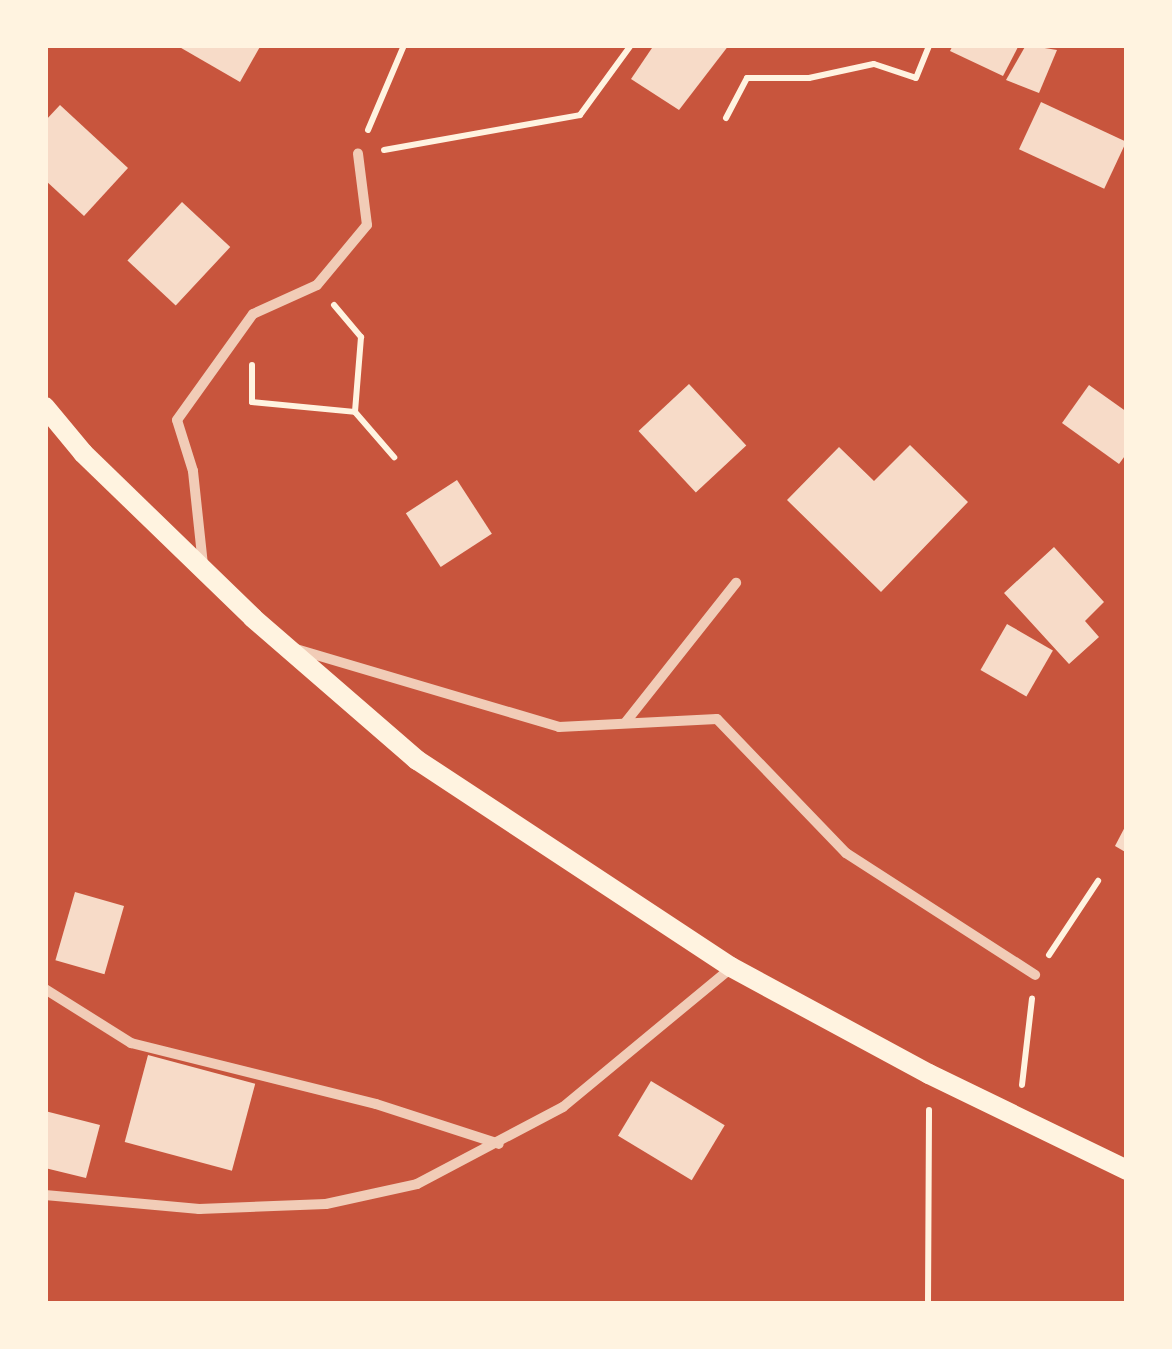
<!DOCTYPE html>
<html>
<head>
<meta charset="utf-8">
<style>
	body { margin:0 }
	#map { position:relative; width:1172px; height:1349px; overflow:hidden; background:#c8553d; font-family:"IBM Plex Serif",serif }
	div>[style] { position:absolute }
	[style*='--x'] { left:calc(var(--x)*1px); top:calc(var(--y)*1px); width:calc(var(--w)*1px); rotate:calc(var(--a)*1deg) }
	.building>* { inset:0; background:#f7dbc8; transform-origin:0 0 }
	.path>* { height:6px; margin:-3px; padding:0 3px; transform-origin:3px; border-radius:3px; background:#fff3e0 }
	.minor>* { height:10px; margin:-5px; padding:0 5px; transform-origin:5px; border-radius:5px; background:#f1ccb7 }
	.secondary>* { height:20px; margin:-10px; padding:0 10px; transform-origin:10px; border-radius:10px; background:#fff3e0 }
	span { translate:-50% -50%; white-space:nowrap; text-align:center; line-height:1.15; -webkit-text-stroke:8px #fff3e0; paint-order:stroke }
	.frame { position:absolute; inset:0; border:48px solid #fff3e0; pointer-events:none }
</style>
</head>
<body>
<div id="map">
	<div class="building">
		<div style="clip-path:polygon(176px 45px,261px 45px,240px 82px)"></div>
		<div style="clip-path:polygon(654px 45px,729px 45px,679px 110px,631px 79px)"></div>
		<div style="clip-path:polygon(953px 45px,1019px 45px,1003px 76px,950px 51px)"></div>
		<div style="clip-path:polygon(1026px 45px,1057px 50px,1039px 93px,1006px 80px)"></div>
		<div style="left:1041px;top:102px;width:94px;height:52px;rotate:25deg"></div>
		<div style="clip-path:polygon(60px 105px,128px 168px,84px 216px,45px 180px,45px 121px)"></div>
		<div style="left:182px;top:202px;width:66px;height:80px;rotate:43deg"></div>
		<div style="left:689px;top:384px;width:84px;height:69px;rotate:47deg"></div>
		<div style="clip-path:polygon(1089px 385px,1127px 412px,1127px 453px,1119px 464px,1062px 423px)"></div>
		<div style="clip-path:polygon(910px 445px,968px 502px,881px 592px,787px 500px,839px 447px,874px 481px)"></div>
		<div style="left:457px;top:480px;width:64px;height:61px;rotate:57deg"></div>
		<div style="clip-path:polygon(1054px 547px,1104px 602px,1085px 621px,1099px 637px,1069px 664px,1004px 593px)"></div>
		<div style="left:1007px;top:624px;width:53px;height:53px;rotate:30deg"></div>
		<div style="clip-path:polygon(1127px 823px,1127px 853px,1115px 846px)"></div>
		<div style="left:75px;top:892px;width:51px;height:71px;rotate:16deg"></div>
		<div style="left:148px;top:1055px;width:111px;height:90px;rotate:15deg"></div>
		<div style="left:651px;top:1081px;width:86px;height:64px;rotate:31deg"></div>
		<div style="clip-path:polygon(45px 1111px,100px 1125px,86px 1178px,45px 1168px)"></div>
	</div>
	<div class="path">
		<div style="--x:726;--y:118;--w:45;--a:-62.3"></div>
		<div style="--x:747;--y:78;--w:62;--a:0"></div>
		<div style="--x:809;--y:78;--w:66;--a:-12.2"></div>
		<div style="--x:874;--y:64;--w:44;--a:18.4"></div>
		<div style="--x:916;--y:78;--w:35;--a:-68"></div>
		<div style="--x:368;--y:130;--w:92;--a:-67"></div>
		<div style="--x:384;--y:150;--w:199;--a:-10.1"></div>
		<div style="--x:580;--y:115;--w:87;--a:-53.9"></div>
		<div style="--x:334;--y:305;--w:42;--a:49.8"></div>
		<div style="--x:361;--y:337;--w:75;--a:94.6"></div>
		<div style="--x:252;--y:365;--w:37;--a:90"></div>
		<div style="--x:252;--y:402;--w:103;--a:5.5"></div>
		<div style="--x:355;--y:412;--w:60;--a:49.1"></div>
		<div style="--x:1049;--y:955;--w:89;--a:-56.5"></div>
		<div style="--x:1022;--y:1085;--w:87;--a:-83.4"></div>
		<div style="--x:928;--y:1304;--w:194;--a:-89.7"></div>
	</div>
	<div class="minor">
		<div style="--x:203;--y:565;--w:95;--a:-96.1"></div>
		<div style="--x:193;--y:471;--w:53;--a:-107.4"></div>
		<div style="--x:177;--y:420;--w:130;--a:-54.4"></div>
		<div style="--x:253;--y:314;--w:70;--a:-24.4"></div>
		<div style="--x:317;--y:285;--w:78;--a:-50.2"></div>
		<div style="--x:367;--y:225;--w:72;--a:-97.2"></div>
		<div style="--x:296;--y:649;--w:274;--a:16.5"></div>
		<div style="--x:559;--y:727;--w:158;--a:-2.9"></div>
		<div style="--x:717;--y:719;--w:186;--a:46.1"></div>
		<div style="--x:846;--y:853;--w:225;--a:32.8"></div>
		<div style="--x:625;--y:723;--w:179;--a:-51.6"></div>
		<div style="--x:45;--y:989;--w:102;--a:32.1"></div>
		<div style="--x:131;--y:1043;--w:252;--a:14"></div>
		<div style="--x:376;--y:1104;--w:129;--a:18"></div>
		<div style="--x:45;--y:1195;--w:155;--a:5.2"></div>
		<div style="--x:199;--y:1209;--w:127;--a:-2.3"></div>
		<div style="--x:326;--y:1204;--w:93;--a:-12.4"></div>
		<div style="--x:417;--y:1184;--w:165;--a:-27.8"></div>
		<div style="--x:563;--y:1107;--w:218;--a:-39.6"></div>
	</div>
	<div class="secondary">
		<div style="--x:45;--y:407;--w:60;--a:50.4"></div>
		<div style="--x:83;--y:453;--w:237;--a:44.1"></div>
		<div style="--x:253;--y:618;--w:217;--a:40.9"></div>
		<div style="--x:417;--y:760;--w:376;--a:33.4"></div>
		<div style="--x:731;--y:967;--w:225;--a:28.4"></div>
		<div style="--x:929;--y:1074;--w:220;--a:25.9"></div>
	</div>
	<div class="frame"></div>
</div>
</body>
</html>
